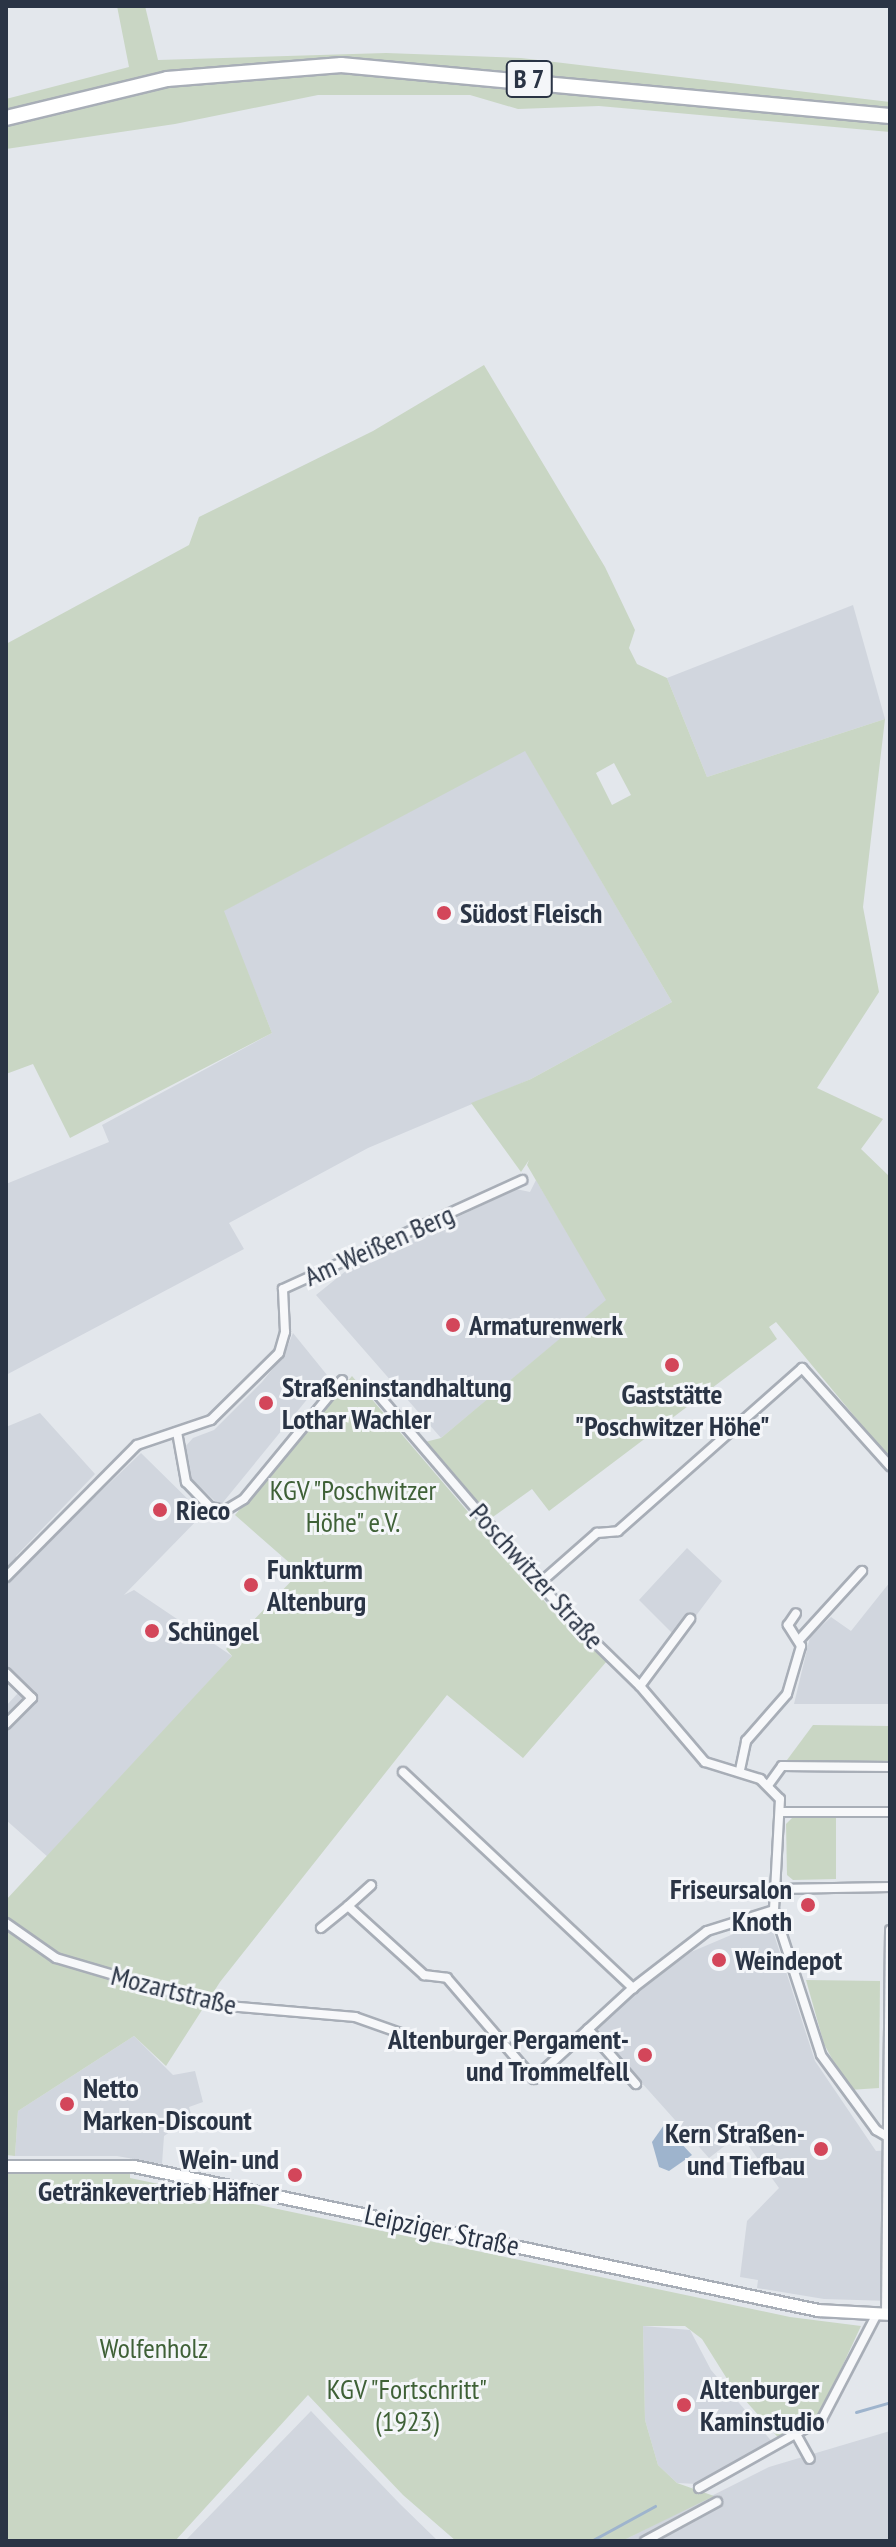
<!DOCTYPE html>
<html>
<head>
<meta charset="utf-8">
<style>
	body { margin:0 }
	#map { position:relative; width:896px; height:2547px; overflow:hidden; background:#e3e7ec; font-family:"PT Sans Narrow",sans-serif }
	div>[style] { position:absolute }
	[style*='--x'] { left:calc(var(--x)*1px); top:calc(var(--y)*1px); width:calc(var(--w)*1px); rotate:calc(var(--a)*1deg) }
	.built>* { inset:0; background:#d1d6de }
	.green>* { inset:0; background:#c9d6c4 }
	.water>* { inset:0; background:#9eb4cd }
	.stream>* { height:3px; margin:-1.5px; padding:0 1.5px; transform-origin:1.5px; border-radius:1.5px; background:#9eb4cd }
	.roads { filter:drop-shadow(2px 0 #a8aeb7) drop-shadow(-2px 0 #a8aeb7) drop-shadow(0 2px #a8aeb7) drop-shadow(0 -2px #a8aeb7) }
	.street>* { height:8px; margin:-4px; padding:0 4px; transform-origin:4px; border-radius:4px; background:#f7f8fa }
	.secondary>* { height:11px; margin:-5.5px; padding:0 5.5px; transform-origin:5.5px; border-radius:5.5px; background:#fff }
	.highway>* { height:14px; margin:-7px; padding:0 7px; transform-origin:7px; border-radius:7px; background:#fff }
	.dots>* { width:22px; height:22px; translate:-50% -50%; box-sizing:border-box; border:4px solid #f4f6f9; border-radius:50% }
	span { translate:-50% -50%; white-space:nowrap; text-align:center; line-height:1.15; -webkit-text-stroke:6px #f4f6f9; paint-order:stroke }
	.shield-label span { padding:2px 6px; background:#f4f6f9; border:2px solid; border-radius:6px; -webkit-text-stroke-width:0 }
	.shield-label { font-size:26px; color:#2a3445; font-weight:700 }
	.poi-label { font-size:28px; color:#2a3445; font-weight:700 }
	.left { translate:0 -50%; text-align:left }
	.right { translate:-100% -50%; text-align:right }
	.street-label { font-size:28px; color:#2a3445 }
	.park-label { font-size:28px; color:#3f6137 }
	.frame { position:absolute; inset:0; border:8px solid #2a3445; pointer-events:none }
</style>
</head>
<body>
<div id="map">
	<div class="built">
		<div style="clip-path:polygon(853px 605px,885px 719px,707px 777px,667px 678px)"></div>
		<div style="clip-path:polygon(525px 750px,672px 1002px,531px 1079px,368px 1148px,229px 1223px,244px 1249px,6px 1375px,6px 1184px,109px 1142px,102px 1125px,272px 1033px,223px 911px)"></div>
		<div style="clip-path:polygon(536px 1180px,607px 1300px,441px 1438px,316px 1295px,347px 1270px,516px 1189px,530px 1192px)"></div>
		<div style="clip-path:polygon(293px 1333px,327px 1375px,220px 1506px,188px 1475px,184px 1448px,193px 1438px,214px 1430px,262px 1382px,284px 1355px)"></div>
		<div style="clip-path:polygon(40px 1413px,95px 1474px,16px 1556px,22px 1567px,141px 1453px,203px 1514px,124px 1595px,134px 1590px,232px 1656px,49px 1858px,6px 1820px,6px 1706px,18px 1693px,6px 1681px,6px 1427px)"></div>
		<div style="clip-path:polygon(687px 1548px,722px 1581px,692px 1621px,686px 1617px,673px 1634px,639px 1600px)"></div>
		<div style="clip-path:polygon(890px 1582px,890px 1704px,794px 1704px,810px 1637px,831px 1617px,851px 1631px)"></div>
		<div style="clip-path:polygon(769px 1919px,815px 2061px,876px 2151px,890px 2150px,890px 2301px,824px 2299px,757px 2288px,758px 2280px,740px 2277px,747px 2221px,779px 2188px,740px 2134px,709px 2158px,598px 2034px,597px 2028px,642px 1988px,691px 1952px)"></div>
		<div style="clip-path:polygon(134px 2036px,173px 2075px,195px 2071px,203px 2102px,189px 2107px,192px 2117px,164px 2136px,162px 2164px,117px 2156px,15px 2156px,18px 2111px)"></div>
		<div style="clip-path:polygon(643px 2326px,690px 2330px,711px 2370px,774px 2444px,698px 2484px,677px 2483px,658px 2465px,645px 2420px)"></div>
		<div style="clip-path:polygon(311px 2411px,400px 2504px,438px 2541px,185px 2541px)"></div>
		<div style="clip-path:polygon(890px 2431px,890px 2541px,622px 2541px,769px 2467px)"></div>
	</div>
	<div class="green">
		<div style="clip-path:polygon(117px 6px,145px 6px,158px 60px,386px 53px,521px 58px,890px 102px,890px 132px,599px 106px,518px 109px,470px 95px,318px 95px,175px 124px,6px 149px,6px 99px,129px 67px)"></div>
		<div style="clip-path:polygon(evenodd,484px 365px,605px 567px,635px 630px,629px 648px,637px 664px,667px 678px,707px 777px,885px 719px,863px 907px,879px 992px,817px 1088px,883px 1119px,861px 1149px,890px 1177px,890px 1459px,776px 1322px,769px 1327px,777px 1339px,549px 1511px,532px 1489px,490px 1519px,425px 1442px,441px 1438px,606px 1300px,527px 1165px,529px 1160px,521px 1172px,471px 1103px,531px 1079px,672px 1002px,525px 751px,224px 911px,272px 1033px,70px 1138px,33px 1064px,6px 1074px,6px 644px,189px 545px,199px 517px,373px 431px,484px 365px,614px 763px,631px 795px,612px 805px,596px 773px,614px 763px)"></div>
		<div style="clip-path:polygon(352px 1376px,557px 1616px,607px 1661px,523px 1758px,447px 1695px,220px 1982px,166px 2066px,134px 2036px,18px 2111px,15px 2156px,6px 2155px,6px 1900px,232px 1656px,226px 1649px,300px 1572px,235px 1515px)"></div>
		<div style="clip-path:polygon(813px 1725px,890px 1726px,890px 1761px,787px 1760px)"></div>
		<div style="clip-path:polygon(794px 1816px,836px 1816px,836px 1879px,793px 1880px,787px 1875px,786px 1824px)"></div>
		<div style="clip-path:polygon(806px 1980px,880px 1981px,879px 2088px,849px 2090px,824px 2044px)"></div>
		<div style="clip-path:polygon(6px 2173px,130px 2173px,130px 2178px,790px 2317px,861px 2326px,819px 2416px,782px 2442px,729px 2382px,702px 2339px,685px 2326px,643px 2326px,645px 2420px,658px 2465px,677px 2483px,714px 2496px,622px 2541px,456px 2541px,403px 2495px,308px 2395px,175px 2541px,6px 2541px)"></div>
	</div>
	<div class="water">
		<div style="clip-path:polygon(664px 2125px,692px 2155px,669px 2171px,659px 2167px,652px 2142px)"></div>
	</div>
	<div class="stream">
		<div style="--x:856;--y:2412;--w:35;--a:-16"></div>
		<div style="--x:591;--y:2541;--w:73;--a:-28.7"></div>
	</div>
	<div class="roads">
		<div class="street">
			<div style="--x:374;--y:1390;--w:295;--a:49.4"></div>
			<div style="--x:566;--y:1614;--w:103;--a:44.2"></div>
			<div style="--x:640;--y:1686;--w:100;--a:49.5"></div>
			<div style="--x:705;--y:1762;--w:58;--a:17.2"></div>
			<div style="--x:760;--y:1779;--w:28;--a:45"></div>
			<div style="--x:780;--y:1799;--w:111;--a:93.1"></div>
			<div style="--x:774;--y:1910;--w:152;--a:72"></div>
			<div style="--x:821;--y:2055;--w:93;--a:53.7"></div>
			<div style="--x:876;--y:2130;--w:14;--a:30"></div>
			<div style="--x:177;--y:1432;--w:51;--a:79.8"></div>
			<div style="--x:186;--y:1482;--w:35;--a:46"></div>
			<div style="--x:210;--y:1507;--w:16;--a:11"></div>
			<div style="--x:226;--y:1510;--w:21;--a:-31"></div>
			<div style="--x:244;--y:1499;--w:154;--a:-50.5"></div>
			<div style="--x:6;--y:1577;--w:186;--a:-45.2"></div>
			<div style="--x:137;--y:1445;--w:78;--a:-18.7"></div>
			<div style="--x:211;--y:1420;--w:95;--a:-44.6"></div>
			<div style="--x:279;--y:1353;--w:22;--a:-74"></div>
			<div style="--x:285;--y:1332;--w:43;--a:-92.7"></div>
			<div style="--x:283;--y:1289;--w:263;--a:-24.5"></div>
			<div style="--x:540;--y:1583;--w:76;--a:-41.3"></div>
			<div style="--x:597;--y:1533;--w:21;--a:-5"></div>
			<div style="--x:618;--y:1531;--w:246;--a:-41.5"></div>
			<div style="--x:802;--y:1368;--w:132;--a:48.1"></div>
			<div style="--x:800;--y:1639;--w:92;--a:-47.6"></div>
			<div style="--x:6;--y:1673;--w:36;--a:44"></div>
			<div style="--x:32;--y:1698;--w:37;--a:135"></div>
			<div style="--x:640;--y:1686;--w:84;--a:-53.3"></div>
			<div style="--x:740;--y:1770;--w:30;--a:-78"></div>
			<div style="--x:746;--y:1741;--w:62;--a:-48.9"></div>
			<div style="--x:787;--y:1694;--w:50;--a:-73.7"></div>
			<div style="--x:801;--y:1646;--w:25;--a:-122"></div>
			<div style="--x:788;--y:1625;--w:14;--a:-56"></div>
			<div style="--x:403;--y:1772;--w:316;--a:43.2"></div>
			<div style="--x:769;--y:1784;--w:22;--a:-54"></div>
			<div style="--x:782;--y:1766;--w:108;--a:0.5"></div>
			<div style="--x:780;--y:1812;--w:110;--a:0"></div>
			<div style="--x:778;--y:1889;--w:112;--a:-1"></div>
			<div style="--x:348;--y:1906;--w:31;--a:-42"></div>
			<div style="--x:6;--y:1923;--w:61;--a:35"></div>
			<div style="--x:56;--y:1958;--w:167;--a:16.4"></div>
			<div style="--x:216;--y:2005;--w:140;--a:4.9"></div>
			<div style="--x:355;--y:2017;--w:48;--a:19.6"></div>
			<div style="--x:321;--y:1928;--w:35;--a:-39"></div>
			<div style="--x:348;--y:1906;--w:103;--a:42.2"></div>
			<div style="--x:424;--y:1975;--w:23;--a:7"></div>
			<div style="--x:447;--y:1978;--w:133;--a:49.3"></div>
			<div style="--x:534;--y:2079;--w:134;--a:-42.6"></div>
			<div style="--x:633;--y:1988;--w:93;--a:-37.6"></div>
			<div style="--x:707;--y:1931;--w:70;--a:-17.4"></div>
			<div style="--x:588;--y:2029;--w:73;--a:48.9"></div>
			<div style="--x:886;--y:2314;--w:384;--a:-89.4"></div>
			<div style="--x:797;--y:2436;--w:26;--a:61"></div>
			<div style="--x:699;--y:2488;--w:141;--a:-29.3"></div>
			<div style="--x:822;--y:2419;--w:119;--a:-62.4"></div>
			<div style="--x:645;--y:2541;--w:82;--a:-28.4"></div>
		</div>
		<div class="secondary">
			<div style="--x:6;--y:2166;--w:128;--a:0"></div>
			<div style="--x:134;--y:2166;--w:699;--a:11.89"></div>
			<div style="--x:818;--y:2310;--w:72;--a:3.2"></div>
		</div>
		<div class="highway">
			<div style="--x:6;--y:118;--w:166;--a:-13.6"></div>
			<div style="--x:167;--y:79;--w:175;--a:-4.6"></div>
			<div style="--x:341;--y:65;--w:551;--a:5.31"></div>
		</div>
	</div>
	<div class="dots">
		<div style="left:444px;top:913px;background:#d3465a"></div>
		<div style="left:453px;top:1325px;background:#d3465a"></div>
		<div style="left:672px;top:1365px;background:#d3465a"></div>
		<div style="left:266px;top:1403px;background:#d3465a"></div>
		<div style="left:160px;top:1510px;background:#d3465a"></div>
		<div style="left:251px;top:1585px;background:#d3465a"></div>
		<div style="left:152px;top:1631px;background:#d3465a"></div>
		<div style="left:808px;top:1905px;background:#d3465a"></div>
		<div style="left:719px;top:1960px;background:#d3465a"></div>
		<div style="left:645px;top:2055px;background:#d3465a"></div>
		<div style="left:67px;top:2104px;background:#d3465a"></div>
		<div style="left:821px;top:2149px;background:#d3465a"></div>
		<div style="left:295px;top:2175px;background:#d3465a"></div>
		<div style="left:684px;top:2405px;background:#d3465a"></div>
	</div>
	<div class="shield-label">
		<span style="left:529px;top:79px">B 7</span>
	</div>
	<div class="poi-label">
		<span class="left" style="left:460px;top:913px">Südost Fleisch</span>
		<span class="left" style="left:469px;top:1325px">Armaturenwerk</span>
		<span class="left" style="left:282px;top:1403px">Straßeninstandhaltung<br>Lothar Wachler</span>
		<span style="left:672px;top:1410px">Gaststätte<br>"Poschwitzer Höhe"</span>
		<span class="left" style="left:176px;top:1510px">Rieco</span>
		<span class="left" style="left:267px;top:1585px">Funkturm<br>Altenburg</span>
		<span class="left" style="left:168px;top:1631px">Schüngel</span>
		<span class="right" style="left:792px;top:1905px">Friseursalon<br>Knoth</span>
		<span class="left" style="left:735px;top:1960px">Weindepot</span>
		<span class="right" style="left:629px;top:2055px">Altenburger Pergament-<br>und Trommelfell</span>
		<span class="left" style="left:83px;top:2104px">Netto<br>Marken-Discount</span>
		<span class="right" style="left:805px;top:2149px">Kern Straßen-<br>und Tiefbau</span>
		<span class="right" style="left:279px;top:2175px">Wein- und<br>Getränkevertrieb Häfner</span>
		<span class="left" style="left:700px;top:2405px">Altenburger<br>Kaminstudio</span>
	</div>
	<div class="street-label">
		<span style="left:379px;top:1245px;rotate:-24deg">Am Weißen Berg</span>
		<span style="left:537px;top:1576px;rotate:48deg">Poschwitzer Straße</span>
		<span style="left:174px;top:1990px;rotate:14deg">Mozartstraße</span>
		<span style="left:442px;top:2230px;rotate:12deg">Leipziger Straße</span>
	</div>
	<div class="park-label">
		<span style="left:353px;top:1506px">KGV "Poschwitzer<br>Höhe" e.V.</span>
		<span style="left:154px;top:2348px">Wolfenholz</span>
		<span style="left:407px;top:2405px">KGV "Fortschritt"<br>(1923)</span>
	</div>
	<div class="frame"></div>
</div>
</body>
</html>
